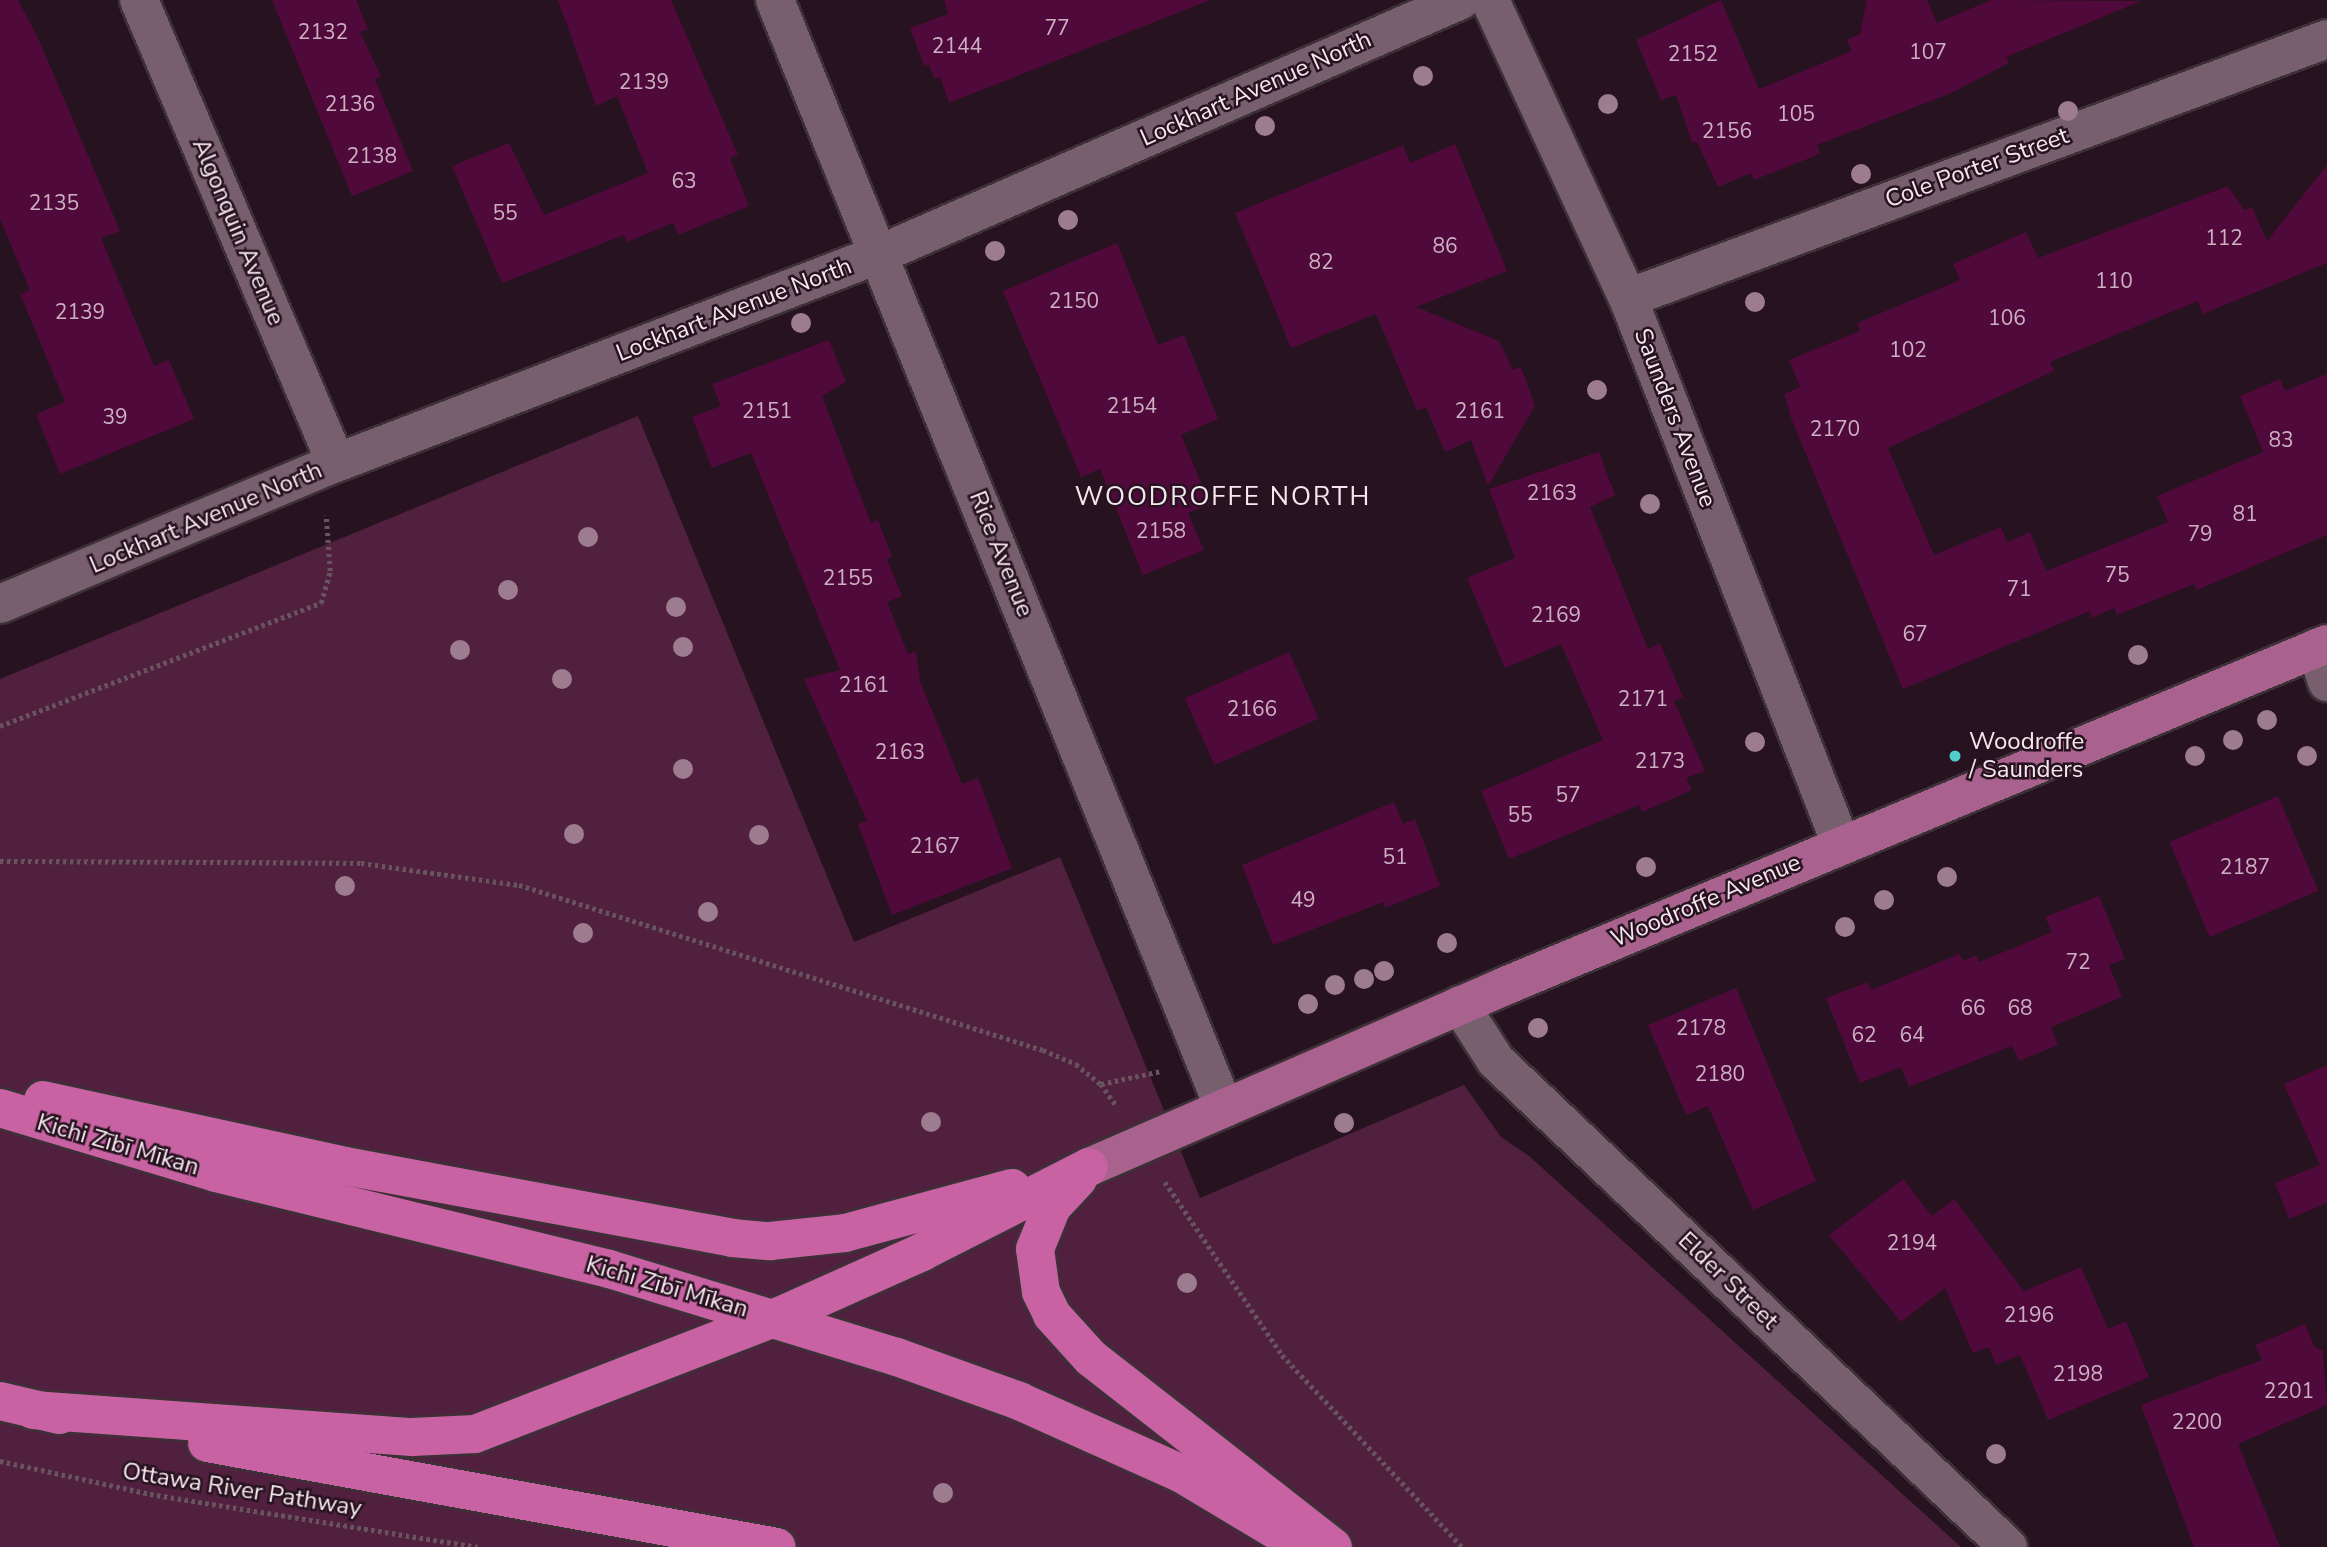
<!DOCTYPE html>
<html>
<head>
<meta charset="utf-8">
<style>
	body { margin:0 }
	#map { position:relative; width:2327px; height:1547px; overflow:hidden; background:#27131f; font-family:"Nunito Sans",sans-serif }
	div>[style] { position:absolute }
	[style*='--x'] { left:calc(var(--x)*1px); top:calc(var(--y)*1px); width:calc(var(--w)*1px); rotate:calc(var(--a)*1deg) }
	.green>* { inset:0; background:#51203f }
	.building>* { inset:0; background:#4f093a; transform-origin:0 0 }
	.path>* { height:4.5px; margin-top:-2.25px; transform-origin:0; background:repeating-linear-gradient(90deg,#67545f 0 3.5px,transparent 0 7px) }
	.roads { filter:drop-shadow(2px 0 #3d3037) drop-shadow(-2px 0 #3d3037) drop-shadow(0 2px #3d3037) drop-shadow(0 -2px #3d3037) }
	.minor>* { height:38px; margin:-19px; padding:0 19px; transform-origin:19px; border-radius:19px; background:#785f6d }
	.major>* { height:38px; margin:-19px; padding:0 19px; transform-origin:19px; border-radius:19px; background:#a9618d }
	.highway>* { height:38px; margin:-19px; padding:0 19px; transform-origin:19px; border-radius:19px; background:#c962a3 }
	.trees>* { width:20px; height:20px; margin:-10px; border-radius:50%; background:#9d7c8f }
	.dots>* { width:19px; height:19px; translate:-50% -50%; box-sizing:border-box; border:4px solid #27131f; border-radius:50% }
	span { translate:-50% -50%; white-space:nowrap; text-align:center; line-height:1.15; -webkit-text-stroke:5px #27131f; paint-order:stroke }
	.number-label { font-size:21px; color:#ccb0c2 }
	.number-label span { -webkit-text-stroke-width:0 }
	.street-label { font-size:24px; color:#f6e7ef }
	.poi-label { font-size:24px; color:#f6e7ef }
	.left { translate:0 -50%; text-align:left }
	.neighbourhood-label { font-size:26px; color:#f6e7ef; letter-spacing:2px }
</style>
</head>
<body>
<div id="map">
	<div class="green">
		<div style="clip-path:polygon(638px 416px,854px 942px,1060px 857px,1200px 1198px,1464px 1085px,1501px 1137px,1529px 1156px,1961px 1547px,0 1547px,0 679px)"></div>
	</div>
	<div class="building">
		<div style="clip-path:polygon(0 0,18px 0,39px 40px,120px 231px,101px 238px,154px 366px,169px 360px,194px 419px,60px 474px,36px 414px,65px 402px,20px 294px,30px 290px,0 219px)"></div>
		<div style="clip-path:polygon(272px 0,356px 0,368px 29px,360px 32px,381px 76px,375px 79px,413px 171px,352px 196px)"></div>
		<div style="clip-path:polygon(558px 0,671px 0,738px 155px,730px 158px,749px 206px,678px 235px,673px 223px,627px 242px,624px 235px,502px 283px,452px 166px,509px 143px,544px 215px,648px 173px,617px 96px,596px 106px)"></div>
		<div style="clip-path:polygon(944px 0,1210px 0,949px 103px,940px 77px,934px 79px,929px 64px,924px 66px,910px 28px,948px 14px)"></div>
		<div style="clip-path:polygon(1721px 0,1759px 89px,1852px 51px,1847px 40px,1860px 34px,1867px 0,1927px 0,1937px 23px,1991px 0,2141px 1px,2006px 57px,2009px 63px,1949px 94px,1817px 145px,1820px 154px,1754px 180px,1751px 173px,1718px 187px,1697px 142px,1692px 143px,1676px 95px,1661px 100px,1636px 40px)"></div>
		<div style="clip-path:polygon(1455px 144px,1507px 271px,1416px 307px,1499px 341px,1513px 370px,1521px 367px,1535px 406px,1488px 486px,1471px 440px,1445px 452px,1426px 407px,1417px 411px,1376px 314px,1291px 348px,1235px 213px,1403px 145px,1410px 163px)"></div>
		<div style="clip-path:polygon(2327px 165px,2327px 263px,2203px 314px,2198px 301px,2050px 362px,2054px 371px,1888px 448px,1934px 555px,2001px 527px,2007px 542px,2030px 532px,2046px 571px,2168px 522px,2157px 496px,2263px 452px,2240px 396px,2280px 379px,2285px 391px,2327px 374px,2327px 535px,2197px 590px,2194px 584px,2117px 615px,2114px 608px,2092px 618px,2090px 611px,1903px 689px,1791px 418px,1784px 394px,1800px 387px,1789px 360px,1860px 331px,1857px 323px,1960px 280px,1953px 264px,2026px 232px,2038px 258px,2228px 186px,2244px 210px,2252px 207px,2267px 241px)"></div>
		<div style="clip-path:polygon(1117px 243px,1158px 345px,1184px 335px,1218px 419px,1181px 435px,1210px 504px,1188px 513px,1204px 550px,1143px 575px,1100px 469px,1081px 477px,1003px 291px)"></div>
		<div style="clip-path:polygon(829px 340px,846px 382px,822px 396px,871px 523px,878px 520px,892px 557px,887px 559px,902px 596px,887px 602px,908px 654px,916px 652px,920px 681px,962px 784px,978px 778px,1012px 868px,892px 915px,858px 824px,867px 821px,804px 679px,840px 670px,751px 453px,712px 468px,692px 417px,721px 406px,712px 384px)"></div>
		<div style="clip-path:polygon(1599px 452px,1615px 495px,1590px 507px,1648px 649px,1660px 643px,1683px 697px,1674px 701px,1705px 771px,1686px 778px,1692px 790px,1642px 812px,1639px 805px,1509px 859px,1481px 791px,1603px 740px,1561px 644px,1505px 668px,1467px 578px,1515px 558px,1489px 489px)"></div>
		<div style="left:1289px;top:652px;width:73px;height:114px;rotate:66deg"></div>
		<div style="left:2278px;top:796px;width:103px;height:118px;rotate:67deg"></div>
		<div style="clip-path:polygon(1394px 802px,1403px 824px,1415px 819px,1440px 886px,1385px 908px,1383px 902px,1273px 945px,1242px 865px)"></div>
		<div style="clip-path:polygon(2099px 896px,2125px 959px,2109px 965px,2122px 997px,2051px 1027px,2058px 1045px,2019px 1061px,2012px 1046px,1909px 1087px,1901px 1067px,1860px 1083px,1826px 998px,1868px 982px,1871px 990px,1959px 954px,1963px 961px,1976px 955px,1979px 962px,2052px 932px,2045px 917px)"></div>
		<div style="clip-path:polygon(1736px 988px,1816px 1181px,1753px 1210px,1708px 1106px,1686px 1115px,1648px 1025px)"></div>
		<div style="clip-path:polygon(2327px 1065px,2327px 1203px,2289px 1219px,2275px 1183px,2320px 1165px,2284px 1084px)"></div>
		<div style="clip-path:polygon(1903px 1179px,1932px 1216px,1954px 1199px,2024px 1291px,2081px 1267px,2108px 1329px,2126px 1321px,2149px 1377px,2048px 1420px,2020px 1355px,1996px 1365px,1989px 1347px,1973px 1353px,1945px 1288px,1901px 1322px,1829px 1235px)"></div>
		<div style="clip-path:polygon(2305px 1324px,2314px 1346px,2323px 1351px,2327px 1405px,2238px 1444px,2280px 1547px,2194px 1547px,2141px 1405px,2262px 1360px,2255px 1345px)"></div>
	</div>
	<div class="path">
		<div style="--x:0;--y:726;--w:344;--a:-21"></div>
		<div style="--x:321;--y:603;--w:33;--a:-74"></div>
		<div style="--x:330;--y:571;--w:56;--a:-94.1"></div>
		<div style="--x:0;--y:861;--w:361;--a:0.3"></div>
		<div style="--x:361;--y:863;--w:160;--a:7.9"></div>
		<div style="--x:519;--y:885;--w:549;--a:17.48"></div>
		<div style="--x:1043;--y:1050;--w:36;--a:23"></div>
		<div style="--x:1076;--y:1064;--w:32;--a:39"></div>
		<div style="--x:1101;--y:1084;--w:28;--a:55"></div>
		<div style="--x:1101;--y:1084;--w:61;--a:-12.2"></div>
		<div style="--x:1165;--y:1182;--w:209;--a:55.9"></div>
		<div style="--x:1282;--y:1355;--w:263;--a:46.8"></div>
		<div style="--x:0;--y:1461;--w:154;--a:12.4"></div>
		<div style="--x:150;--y:1494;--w:332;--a:9.2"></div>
	</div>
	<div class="roads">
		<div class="minor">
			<div style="--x:139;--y:0;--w:503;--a:66.95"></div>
			<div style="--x:775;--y:0;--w:1196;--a:67.94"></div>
			<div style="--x:1490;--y:0;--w:328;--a:65.2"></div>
			<div style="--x:1628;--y:298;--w:586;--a:68.69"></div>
			<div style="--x:1628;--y:298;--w:745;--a:-20.33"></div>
			<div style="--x:0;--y:604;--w:364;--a:-22.8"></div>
			<div style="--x:336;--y:463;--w:583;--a:-21.02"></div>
			<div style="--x:880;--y:254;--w:634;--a:-23.61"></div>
			<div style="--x:2316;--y:648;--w:36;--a:72"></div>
			<div style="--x:1460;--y:1005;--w:67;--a:57.3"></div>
			<div style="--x:1496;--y:1061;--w:706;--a:43.51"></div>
		</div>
		<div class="major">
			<div style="--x:1089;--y:1167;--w:454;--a:-23.5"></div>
			<div style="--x:1505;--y:986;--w:890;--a:-22.59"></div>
		</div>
		<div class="highway">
			<div style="--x:43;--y:1100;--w:309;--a:12.3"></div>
			<div style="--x:345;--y:1166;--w:394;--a:10.5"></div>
			<div style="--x:732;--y:1238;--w:38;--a:5"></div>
			<div style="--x:770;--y:1241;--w:75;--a:-6.1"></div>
			<div style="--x:845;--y:1233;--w:173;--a:-15.1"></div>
			<div style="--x:0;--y:1108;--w:226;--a:16.7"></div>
			<div style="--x:216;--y:1173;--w:405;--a:13.7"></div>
			<div style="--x:609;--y:1269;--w:301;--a:17"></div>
			<div style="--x:897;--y:1357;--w:130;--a:19.8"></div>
			<div style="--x:1019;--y:1401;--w:179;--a:24.1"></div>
			<div style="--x:1182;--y:1474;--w:142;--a:30.9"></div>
			<div style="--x:1078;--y:1179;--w:38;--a:133"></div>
			<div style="--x:1052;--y:1207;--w:45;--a:112"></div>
			<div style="--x:1035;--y:1249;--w:43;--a:82.1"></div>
			<div style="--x:1041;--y:1292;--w:25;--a:64"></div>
			<div style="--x:1052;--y:1315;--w:58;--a:47.8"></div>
			<div style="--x:1091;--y:1358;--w:307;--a:38"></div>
			<div style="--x:0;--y:1401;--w:61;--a:13.3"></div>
			<div style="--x:33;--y:1410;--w:380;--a:4.1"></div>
			<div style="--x:412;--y:1437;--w:63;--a:-2.7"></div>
			<div style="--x:475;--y:1434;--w:324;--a:-21.2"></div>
			<div style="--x:777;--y:1317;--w:159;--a:-24.1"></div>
			<div style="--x:922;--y:1252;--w:187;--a:-27"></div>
			<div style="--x:207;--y:1443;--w:579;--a:10.34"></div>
		</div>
	</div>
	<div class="trees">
		<div style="left:1423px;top:76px"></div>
		<div style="left:1608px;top:104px"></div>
		<div style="left:2068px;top:111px"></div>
		<div style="left:1265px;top:126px"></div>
		<div style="left:1861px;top:174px"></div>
		<div style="left:1068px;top:220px"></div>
		<div style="left:995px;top:251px"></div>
		<div style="left:1755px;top:302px"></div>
		<div style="left:801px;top:323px"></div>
		<div style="left:1597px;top:390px"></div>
		<div style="left:1650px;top:504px"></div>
		<div style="left:588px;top:537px"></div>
		<div style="left:508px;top:590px"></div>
		<div style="left:676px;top:607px"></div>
		<div style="left:683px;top:647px"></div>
		<div style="left:460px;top:650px"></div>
		<div style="left:2138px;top:655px"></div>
		<div style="left:562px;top:679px"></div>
		<div style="left:2267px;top:720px"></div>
		<div style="left:2233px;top:740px"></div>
		<div style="left:1755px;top:742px"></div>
		<div style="left:2195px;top:756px"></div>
		<div style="left:2307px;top:756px"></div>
		<div style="left:683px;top:769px"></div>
		<div style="left:574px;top:834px"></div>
		<div style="left:759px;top:835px"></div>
		<div style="left:1646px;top:867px"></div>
		<div style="left:1947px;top:877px"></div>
		<div style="left:345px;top:886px"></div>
		<div style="left:1884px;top:900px"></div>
		<div style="left:708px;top:912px"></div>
		<div style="left:1845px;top:927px"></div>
		<div style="left:583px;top:933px"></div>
		<div style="left:1447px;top:943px"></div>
		<div style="left:1384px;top:971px"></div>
		<div style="left:1364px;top:979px"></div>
		<div style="left:1335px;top:985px"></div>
		<div style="left:1308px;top:1004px"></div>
		<div style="left:1538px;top:1028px"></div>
		<div style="left:931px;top:1122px"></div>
		<div style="left:1344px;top:1123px"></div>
		<div style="left:1187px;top:1283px"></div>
		<div style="left:1996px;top:1454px"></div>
		<div style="left:943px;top:1493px"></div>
	</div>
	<div class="dots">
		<div style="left:1955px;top:756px;background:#53cdcb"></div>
	</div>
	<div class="number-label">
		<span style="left:1057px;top:28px">77</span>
		<span style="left:323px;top:32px">2132</span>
		<span style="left:957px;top:46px">2144</span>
		<span style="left:1928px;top:52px">107</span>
		<span style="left:1693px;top:54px">2152</span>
		<span style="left:644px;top:82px">2139</span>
		<span style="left:350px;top:104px">2136</span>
		<span style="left:1796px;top:114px">105</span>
		<span style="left:1727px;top:131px">2156</span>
		<span style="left:372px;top:156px">2138</span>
		<span style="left:684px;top:181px">63</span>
		<span style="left:54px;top:203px">2135</span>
		<span style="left:505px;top:213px">55</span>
		<span style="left:2224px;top:238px">112</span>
		<span style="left:1445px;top:246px">86</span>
		<span style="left:1321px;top:262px">82</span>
		<span style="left:2114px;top:281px">110</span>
		<span style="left:1074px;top:301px">2150</span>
		<span style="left:80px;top:312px">2139</span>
		<span style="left:2007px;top:318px">106</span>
		<span style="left:1908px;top:350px">102</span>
		<span style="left:1132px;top:406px">2154</span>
		<span style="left:767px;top:411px">2151</span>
		<span style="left:1480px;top:411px">2161</span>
		<span style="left:115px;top:417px">39</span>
		<span style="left:1835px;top:429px">2170</span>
		<span style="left:2281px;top:440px">83</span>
		<span style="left:1552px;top:493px">2163</span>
		<span style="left:2245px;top:514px">81</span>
		<span style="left:1161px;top:531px">2158</span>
		<span style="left:2200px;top:534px">79</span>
		<span style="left:2117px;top:575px">75</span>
		<span style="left:848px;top:578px">2155</span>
		<span style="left:2019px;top:589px">71</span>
		<span style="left:1556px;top:615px">2169</span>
		<span style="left:1915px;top:634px">67</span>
		<span style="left:864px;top:685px">2161</span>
		<span style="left:1643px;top:699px">2171</span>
		<span style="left:1252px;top:709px">2166</span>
		<span style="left:900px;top:752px">2163</span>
		<span style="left:1660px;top:761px">2173</span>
		<span style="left:1568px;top:795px">57</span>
		<span style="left:1520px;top:815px">55</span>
		<span style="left:935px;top:846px">2167</span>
		<span style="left:1395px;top:857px">51</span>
		<span style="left:2245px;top:867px">2187</span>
		<span style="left:1303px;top:900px">49</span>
		<span style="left:2078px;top:962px">72</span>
		<span style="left:1973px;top:1008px">66</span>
		<span style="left:2020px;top:1008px">68</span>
		<span style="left:1701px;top:1028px">2178</span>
		<span style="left:1864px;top:1035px">62</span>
		<span style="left:1912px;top:1035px">64</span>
		<span style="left:1720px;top:1074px">2180</span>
		<span style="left:1912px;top:1243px">2194</span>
		<span style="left:2029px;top:1315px">2196</span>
		<span style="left:2078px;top:1374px">2198</span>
		<span style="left:2289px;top:1391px">2201</span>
		<span style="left:2197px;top:1422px">2200</span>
	</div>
	<div class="street-label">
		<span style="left:1256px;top:89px;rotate:-24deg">Lockhart Avenue North</span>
		<span style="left:1977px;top:168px;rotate:-20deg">Cole Porter Street</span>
		<span style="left:238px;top:232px;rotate:67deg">Algonquin Avenue</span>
		<span style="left:734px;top:310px;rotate:-21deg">Lockhart Avenue North</span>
		<span style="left:1675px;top:418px;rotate:69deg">Saunders Avenue</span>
		<span style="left:206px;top:518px;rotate:-23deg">Lockhart Avenue North</span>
		<span style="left:1001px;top:554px;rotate:68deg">Rice Avenue</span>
		<span style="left:1706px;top:901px;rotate:-23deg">Woodroffe Avenue</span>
		<span style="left:118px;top:1145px;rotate:16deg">Kichi Zībī Mīkan</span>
		<span style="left:1728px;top:1281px;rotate:44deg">Elder Street</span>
		<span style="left:667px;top:1287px;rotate:16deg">Kichi Zībī Mīkan</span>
		<span style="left:242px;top:1490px;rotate:9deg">Ottawa River Pathway</span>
	</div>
	<div class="poi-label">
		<span class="left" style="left:1969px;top:756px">Woodroffe<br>/ Saunders</span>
	</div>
	<div class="neighbourhood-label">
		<span style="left:1223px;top:497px">WOODROFFE NORTH</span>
	</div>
</div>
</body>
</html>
